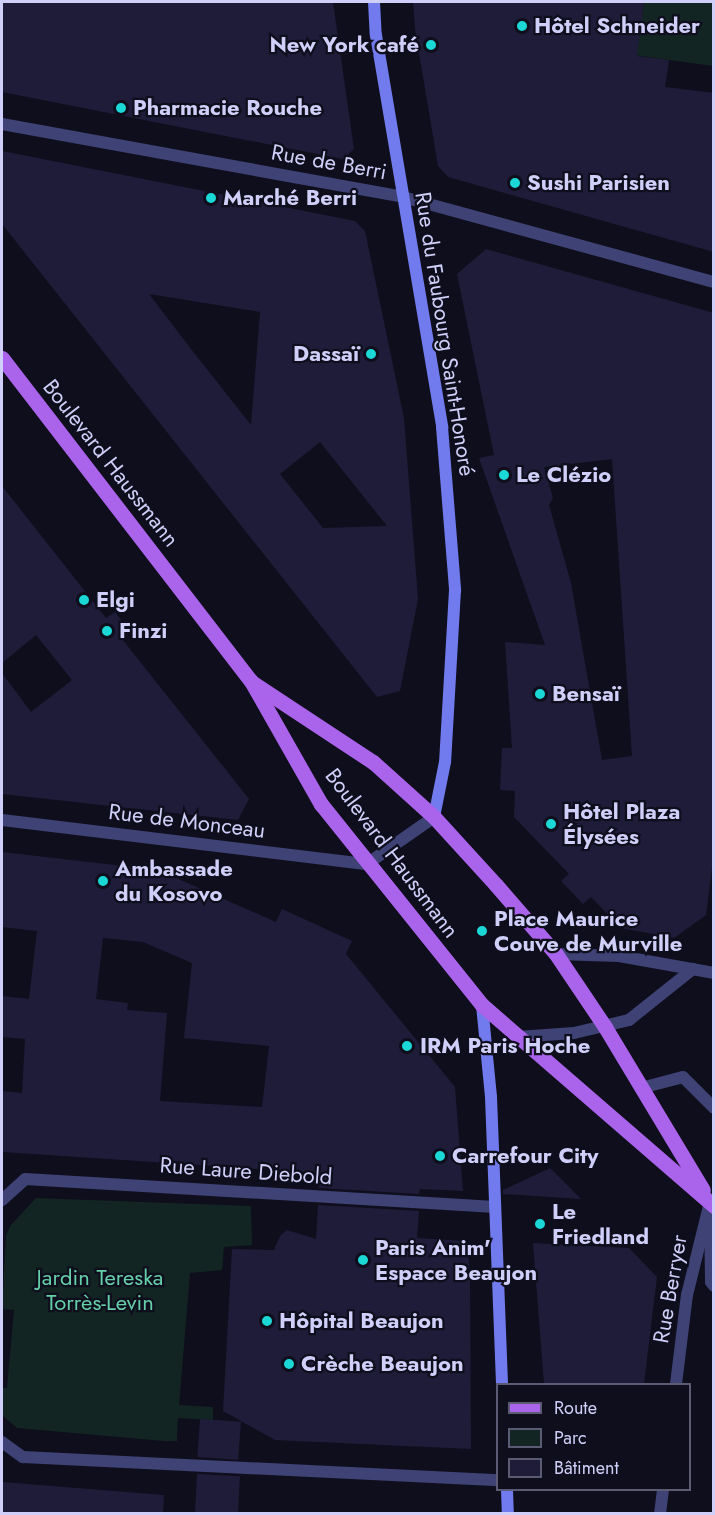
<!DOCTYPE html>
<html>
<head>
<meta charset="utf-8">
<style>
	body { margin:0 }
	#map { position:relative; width:715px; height:1515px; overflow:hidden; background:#0f0e1c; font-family:Jost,sans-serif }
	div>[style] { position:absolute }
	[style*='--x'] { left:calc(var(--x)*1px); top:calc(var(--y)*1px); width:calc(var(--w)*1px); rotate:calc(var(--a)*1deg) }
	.green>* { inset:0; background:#122522 }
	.building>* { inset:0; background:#1f1c3a; transform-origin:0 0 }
	.lane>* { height:12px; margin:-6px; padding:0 6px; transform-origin:6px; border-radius:6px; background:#3e4275 }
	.street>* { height:12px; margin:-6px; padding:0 6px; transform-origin:6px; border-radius:6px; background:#3e4275 }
	.secondary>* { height:12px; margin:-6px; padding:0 6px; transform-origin:6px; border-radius:6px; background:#717bed }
	.primary>* { height:15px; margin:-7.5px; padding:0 7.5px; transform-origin:7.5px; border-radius:7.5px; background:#aa63eb }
	.dots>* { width:16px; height:16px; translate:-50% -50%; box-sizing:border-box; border:3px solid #0f0e1c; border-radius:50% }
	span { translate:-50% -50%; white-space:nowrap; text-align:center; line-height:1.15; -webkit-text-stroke:4.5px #0f0e1c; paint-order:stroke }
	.poi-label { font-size:22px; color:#cfcff9; font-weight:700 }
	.left { translate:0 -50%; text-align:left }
	.right { translate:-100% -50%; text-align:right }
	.street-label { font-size:22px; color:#cfcff9 }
	.park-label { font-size:22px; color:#65cfa9 }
	.frame { position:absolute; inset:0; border:3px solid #cfcff9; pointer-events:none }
	.legend { position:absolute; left:496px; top:1383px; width:195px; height:108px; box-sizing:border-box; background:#0f0e1c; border:2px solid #5c5b74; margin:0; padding:8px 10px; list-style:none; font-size:18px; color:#cfcff9 }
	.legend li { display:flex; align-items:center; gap:12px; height:30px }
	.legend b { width:30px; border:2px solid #5c5b74 }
</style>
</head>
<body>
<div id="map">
	<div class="green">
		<div style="clip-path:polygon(644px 2px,713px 2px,713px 66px,626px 54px,641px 23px)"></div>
		<div style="clip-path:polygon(36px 1198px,251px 1206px,252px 1245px,224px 1247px,222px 1270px,190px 1273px,179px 1405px,213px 1407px,213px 1420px,178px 1418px,177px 1441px,164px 1441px,17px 1428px,2px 1415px,2px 1388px,7px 1388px,14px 1310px,2px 1309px,6px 1235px,11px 1225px)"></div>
	</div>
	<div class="building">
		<div style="clip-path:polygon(2px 2px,333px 2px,354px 149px,343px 159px,2px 92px)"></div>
		<div style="clip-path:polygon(413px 2px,644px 2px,637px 56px,669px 60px,665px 87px,714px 93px,714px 252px,448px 177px,438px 166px,415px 29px)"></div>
		<div style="clip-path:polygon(evenodd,2px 151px,355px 221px,365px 231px,404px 418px,418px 599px,400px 691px,377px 697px,2px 224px,2px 151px,149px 294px,260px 312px,251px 425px,191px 349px,149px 294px,2px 151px,320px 442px,387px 526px,323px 528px,280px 474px,320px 442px)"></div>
		<div style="clip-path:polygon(evenodd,486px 249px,714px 313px,714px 852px,706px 915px,674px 938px,621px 928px,591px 897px,583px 904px,561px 881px,569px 874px,514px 817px,515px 791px,500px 790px,502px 748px,512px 748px,505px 642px,545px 645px,479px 458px,494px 455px,457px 274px,486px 249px,612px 459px,632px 756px,602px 760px,571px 583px,549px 505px,553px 498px,544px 467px,612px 459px)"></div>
		<div style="clip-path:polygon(2px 486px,106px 618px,115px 612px,130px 632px,122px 639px,249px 799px,238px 820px,2px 794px,2px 673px,31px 712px,72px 680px,36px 635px,2px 663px)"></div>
		<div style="clip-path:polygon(evenodd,2px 852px,158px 870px,276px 922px,282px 909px,352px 941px,346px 954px,455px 1087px,463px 1191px,420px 1189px,419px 1194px,319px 1188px,320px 1173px,2px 1152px,2px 1091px,22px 1093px,25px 1039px,2px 1037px,2px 996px,29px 999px,37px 931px,2px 927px,2px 852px,103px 938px,143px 942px,192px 963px,184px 1038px,269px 1046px,262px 1107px,160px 1101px,167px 1013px,127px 1010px,128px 1003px,96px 999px,103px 938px)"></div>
		<div style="clip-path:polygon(550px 1168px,581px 1199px,503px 1194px,503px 1190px)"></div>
		<div style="clip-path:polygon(318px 1205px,419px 1211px,417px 1238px,467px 1241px,470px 1273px,471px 1449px,275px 1440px,223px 1411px,232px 1249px,274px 1250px,280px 1236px,287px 1230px,316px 1239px)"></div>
		<div style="clip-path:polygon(533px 1243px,629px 1248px,657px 1277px,644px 1384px,544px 1384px)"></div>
		<div style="left:200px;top:1419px;width:41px;height:38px;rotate:4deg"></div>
		<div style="left:197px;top:1474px;width:43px;height:40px;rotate:3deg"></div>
		<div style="clip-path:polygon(2px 1482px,164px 1495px,163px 1514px,2px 1514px)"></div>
	</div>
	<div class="lane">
		<div style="--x:641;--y:1088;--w:43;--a:-14.7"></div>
		<div style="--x:683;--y:1077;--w:44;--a:45"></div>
		<div style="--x:710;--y:1210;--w:72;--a:89.2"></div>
		<div style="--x:711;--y:1282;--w:5;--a:53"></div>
	</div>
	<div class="street">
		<div style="--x:2;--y:124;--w:408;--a:10.3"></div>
		<div style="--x:403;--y:197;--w:322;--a:15.3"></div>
		<div style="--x:2;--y:820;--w:368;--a:6.9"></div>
		<div style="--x:367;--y:864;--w:82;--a:-35"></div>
		<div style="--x:556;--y:954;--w:63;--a:1.8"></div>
		<div style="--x:619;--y:956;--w:97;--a:10.1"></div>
		<div style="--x:518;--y:1037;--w:56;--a:-4.1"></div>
		<div style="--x:574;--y:1033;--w:57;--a:-13.3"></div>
		<div style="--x:629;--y:1020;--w:82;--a:-38.6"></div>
		<div style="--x:2;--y:1200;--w:31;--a:-42"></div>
		<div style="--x:25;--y:1179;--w:471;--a:3.4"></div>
		<div style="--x:676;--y:1384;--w:90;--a:-83"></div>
		<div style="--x:687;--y:1295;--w:96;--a:-76.1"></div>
		<div style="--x:2;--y:1442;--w:26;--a:36"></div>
		<div style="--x:23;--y:1457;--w:476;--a:2.8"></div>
		<div style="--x:660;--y:1514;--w:24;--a:-83"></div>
	</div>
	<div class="secondary">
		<div style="--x:374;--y:2;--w:33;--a:87"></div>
		<div style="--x:376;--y:35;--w:398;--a:80.4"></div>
		<div style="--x:442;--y:427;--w:164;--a:85.4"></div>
		<div style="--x:455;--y:590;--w:172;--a:93.3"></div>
		<div style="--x:445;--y:762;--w:56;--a:101.3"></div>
		<div style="--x:482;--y:1005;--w:92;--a:84.4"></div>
		<div style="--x:491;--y:1097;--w:287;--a:87.8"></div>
		<div style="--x:507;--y:1490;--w:24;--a:88"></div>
	</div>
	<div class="primary">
		<div style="--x:2;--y:358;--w:408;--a:52.4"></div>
		<div style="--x:251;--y:681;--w:142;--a:60.4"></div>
		<div style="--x:321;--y:804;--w:258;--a:51.3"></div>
		<div style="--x:482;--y:1005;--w:307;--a:40.9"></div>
		<div style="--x:253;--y:683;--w:144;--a:33.4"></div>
		<div style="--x:373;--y:762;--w:82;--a:42"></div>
		<div style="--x:434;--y:817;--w:92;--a:47.6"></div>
		<div style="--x:496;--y:885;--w:91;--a:49"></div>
		<div style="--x:556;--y:954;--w:88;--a:56.1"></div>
		<div style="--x:605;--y:1027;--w:190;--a:59"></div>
	</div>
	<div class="dots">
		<div style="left:522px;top:26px;background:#1bd8d7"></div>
		<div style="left:431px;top:45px;background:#1bd8d7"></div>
		<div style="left:121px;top:108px;background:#1bd8d7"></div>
		<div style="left:515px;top:183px;background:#1bd8d7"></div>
		<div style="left:211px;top:198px;background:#1bd8d7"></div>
		<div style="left:371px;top:354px;background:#1bd8d7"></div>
		<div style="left:504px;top:475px;background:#1bd8d7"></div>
		<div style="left:84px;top:600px;background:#1bd8d7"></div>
		<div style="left:107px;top:631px;background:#1bd8d7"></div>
		<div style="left:540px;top:694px;background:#1bd8d7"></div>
		<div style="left:551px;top:824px;background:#1bd8d7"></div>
		<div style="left:103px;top:881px;background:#1bd8d7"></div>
		<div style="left:482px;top:931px;background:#1bd8d7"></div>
		<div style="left:407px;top:1046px;background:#1bd8d7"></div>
		<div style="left:440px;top:1156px;background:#1bd8d7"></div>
		<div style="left:540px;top:1224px;background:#1bd8d7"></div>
		<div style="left:363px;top:1260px;background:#1bd8d7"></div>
		<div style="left:267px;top:1321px;background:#1bd8d7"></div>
		<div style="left:289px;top:1364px;background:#1bd8d7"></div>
	</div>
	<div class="poi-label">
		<span class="left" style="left:534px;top:26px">Hôtel Schneider</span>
		<span class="right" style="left:419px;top:45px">New York café</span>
		<span class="left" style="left:133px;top:108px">Pharmacie Rouche</span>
		<span class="left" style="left:527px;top:183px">Sushi Parisien</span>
		<span class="left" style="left:223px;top:198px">Marché Berri</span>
		<span class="right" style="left:359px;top:354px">Dassaï</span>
		<span class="left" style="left:516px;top:475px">Le Clézio</span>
		<span class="left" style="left:96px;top:600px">Elgi</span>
		<span class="left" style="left:119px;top:631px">Finzi</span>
		<span class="left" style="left:552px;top:694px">Bensaï</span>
		<span class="left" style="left:563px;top:824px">Hôtel Plaza<br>Élysées</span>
		<span class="left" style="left:115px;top:881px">Ambassade<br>du Kosovo</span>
		<span class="left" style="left:494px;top:931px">Place Maurice<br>Couve de Murville</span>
		<span class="left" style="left:420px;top:1046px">IRM Paris Hoche</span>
		<span class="left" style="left:452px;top:1156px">Carrefour City</span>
		<span class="left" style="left:552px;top:1224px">Le<br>Friedland</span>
		<span class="left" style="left:375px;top:1260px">Paris Anim'<br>Espace Beaujon</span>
		<span class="left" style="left:279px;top:1321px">Hôpital Beaujon</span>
		<span class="left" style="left:301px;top:1364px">Crèche Beaujon</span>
	</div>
	<div class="street-label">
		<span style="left:329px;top:162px;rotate:10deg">Rue de Berri</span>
		<span style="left:445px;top:334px;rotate:81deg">Rue du Faubourg Saint-Honoré</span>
		<span style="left:111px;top:463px;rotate:52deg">Boulevard Haussmann</span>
		<span style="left:187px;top:821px;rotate:7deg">Rue de Monceau</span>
		<span style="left:392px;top:853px;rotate:53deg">Boulevard Haussmann</span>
		<span style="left:246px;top:1171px;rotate:4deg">Rue Laure Diebold</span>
		<span style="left:670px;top:1289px;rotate:-80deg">Rue Berryer</span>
	</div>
	<div class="park-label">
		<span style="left:100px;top:1290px">Jardin Tereska<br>Torrès-Levin</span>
	</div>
	<div class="frame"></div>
	<ul class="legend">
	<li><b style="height:8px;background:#aa63eb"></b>Route</li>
	<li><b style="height:16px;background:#122522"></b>Parc</li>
	<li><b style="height:16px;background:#1f1c3a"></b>Bâtiment</li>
	</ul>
</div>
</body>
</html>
